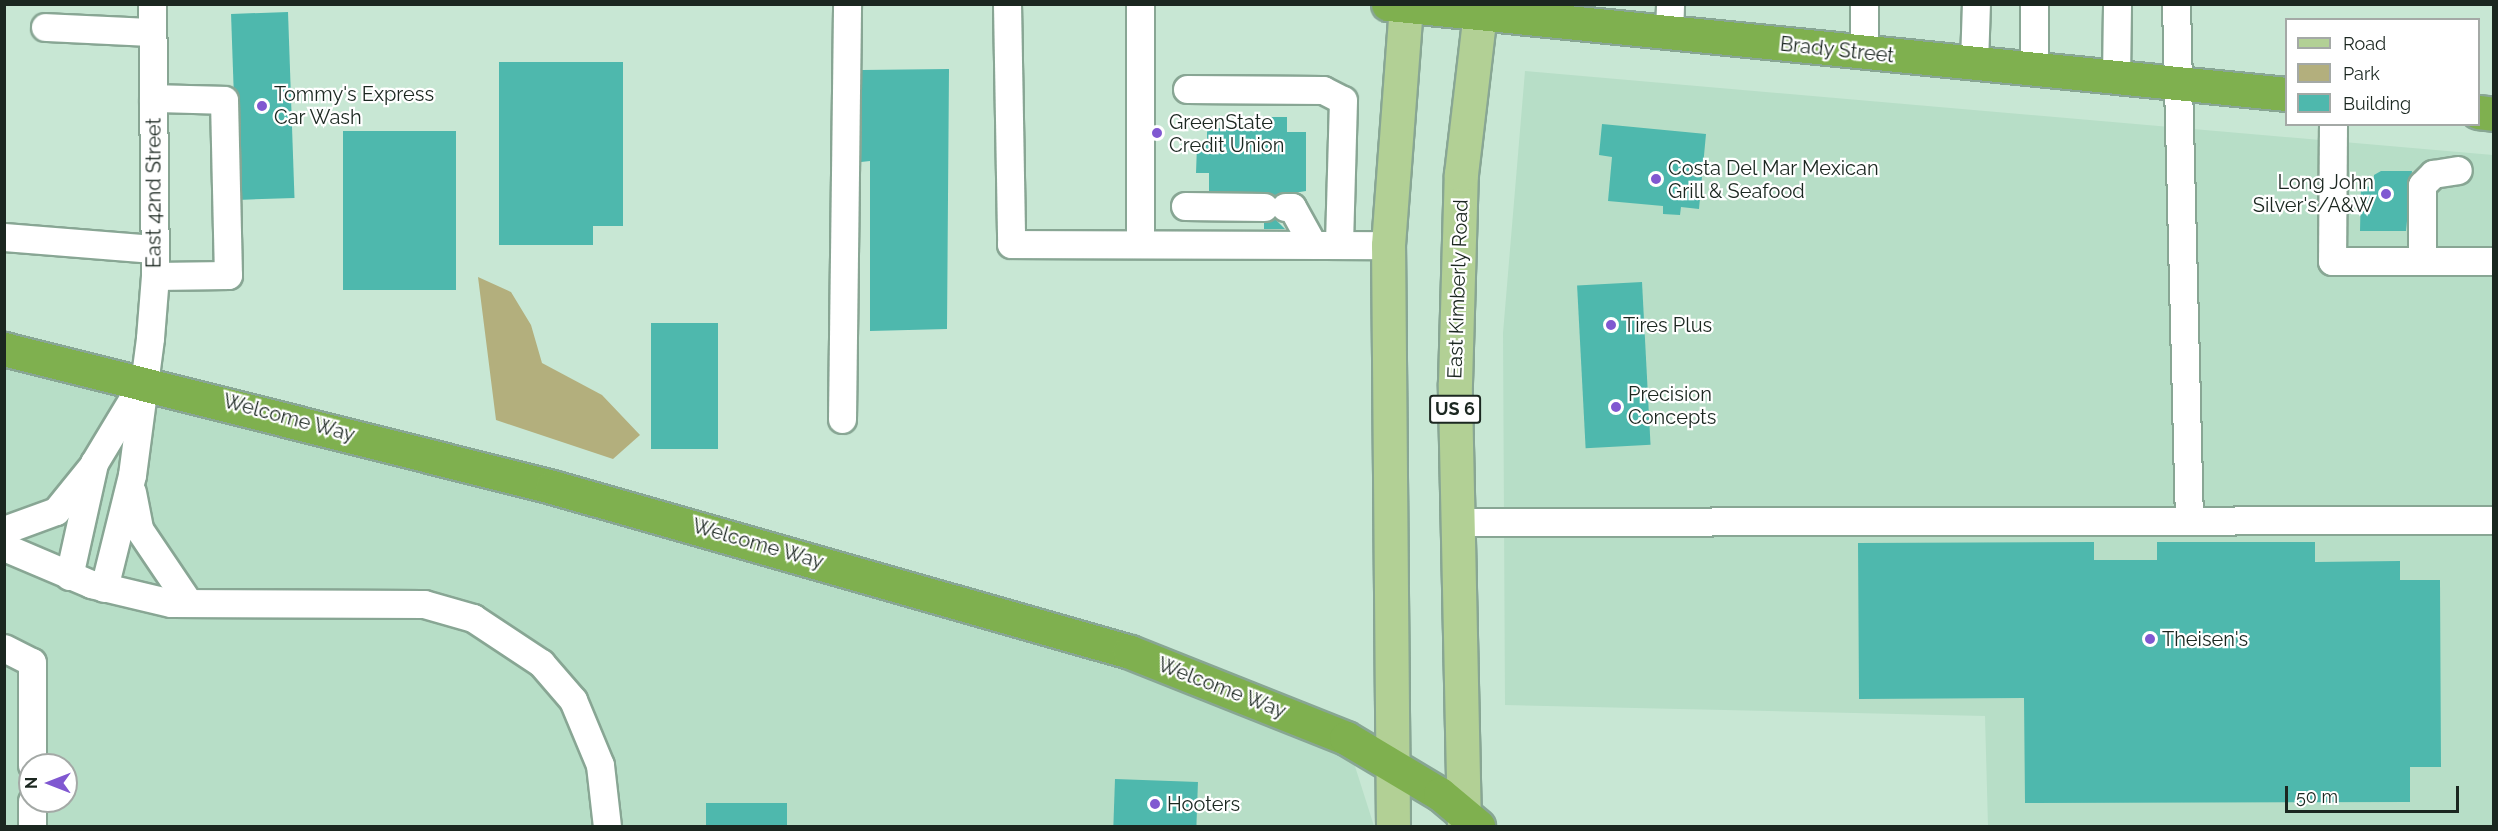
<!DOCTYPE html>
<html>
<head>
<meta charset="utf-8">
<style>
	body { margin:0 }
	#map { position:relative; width:2498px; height:831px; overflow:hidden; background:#c8e7d4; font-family:Raleway,sans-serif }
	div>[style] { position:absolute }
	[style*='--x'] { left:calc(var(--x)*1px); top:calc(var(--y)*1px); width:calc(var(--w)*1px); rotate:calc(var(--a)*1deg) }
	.built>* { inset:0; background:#b7dec7 }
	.green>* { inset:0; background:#b3af7d }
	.building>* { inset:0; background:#4eb8ad; transform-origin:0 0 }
	.roads { filter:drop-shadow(2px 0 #88a694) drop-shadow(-2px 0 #88a694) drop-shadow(0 2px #88a694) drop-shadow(0 -2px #88a694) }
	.minor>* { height:27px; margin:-13.5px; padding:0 13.5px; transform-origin:13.5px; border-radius:13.5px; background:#fff }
	.major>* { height:33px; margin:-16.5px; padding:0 16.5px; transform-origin:16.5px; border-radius:16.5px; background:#b2d095 }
	.highway>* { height:33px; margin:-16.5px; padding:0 16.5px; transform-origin:16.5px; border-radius:16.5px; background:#7fb04f }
	.dots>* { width:16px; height:16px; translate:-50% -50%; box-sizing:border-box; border:3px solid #fff; border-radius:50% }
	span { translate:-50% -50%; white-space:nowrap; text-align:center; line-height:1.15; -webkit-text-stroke:4.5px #fff; paint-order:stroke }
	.shield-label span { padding:2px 4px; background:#fff; border:2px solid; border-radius:4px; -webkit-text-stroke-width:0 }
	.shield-label { font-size:18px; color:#1b2720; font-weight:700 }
	.street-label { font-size:20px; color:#1b2720 }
	.poi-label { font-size:20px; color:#1b2720 }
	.left { translate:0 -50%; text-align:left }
	.right { translate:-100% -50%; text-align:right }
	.frame { position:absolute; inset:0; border:6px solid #1b2720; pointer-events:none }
	.legend { position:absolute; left:2285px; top:18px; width:195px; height:108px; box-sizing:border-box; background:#fff; border:2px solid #a4a9a6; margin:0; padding:8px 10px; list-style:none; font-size:18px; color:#1b2720 }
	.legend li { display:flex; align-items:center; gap:12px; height:30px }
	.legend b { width:30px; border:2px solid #a4a9a6 }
	.north { position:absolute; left:18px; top:753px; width:60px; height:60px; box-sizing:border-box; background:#fff; border:2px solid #a4a9a6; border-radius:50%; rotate:270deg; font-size:16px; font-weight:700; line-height:24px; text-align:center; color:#1b2720 }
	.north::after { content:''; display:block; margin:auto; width:21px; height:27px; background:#8058d1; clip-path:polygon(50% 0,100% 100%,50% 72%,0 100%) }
	.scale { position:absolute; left:2285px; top:786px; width:174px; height:27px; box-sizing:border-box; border:3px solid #1b2720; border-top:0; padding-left:8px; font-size:18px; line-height:21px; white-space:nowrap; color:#1b2720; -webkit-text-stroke:4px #fff; paint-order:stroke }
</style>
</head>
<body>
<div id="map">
	<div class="built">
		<div style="clip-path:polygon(1525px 71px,2493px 155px,2493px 826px,1988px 826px,1985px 716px,1505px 705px,1503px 333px)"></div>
		<div style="clip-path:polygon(evenodd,4px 349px,825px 563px,1346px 738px,1374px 826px,5px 826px,4px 349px,30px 765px,66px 765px,66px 801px,30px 801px,30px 765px)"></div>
	</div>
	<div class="green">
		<div style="clip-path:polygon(478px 277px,511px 292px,531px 325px,542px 363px,602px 395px,640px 435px,613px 459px,496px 420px)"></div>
	</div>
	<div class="building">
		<div style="left:288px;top:12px;width:186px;height:57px;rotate:88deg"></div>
		<div style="clip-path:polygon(499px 62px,623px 62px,623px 226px,593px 226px,593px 245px,499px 245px)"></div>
		<div style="clip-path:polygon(949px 69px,947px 329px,870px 331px,870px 161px,861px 162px,862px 70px)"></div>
		<div style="clip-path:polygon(1266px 117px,1287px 117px,1287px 132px,1306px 132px,1306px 191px,1275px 196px,1209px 191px,1209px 173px,1196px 173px,1197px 145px,1207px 145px,1207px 128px,1265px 129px)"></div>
		<div style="clip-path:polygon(1602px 124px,1706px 134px,1699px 209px,1681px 207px,1680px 215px,1663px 214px,1663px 206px,1608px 201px,1612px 157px,1599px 155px)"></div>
		<div style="left:456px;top:131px;width:159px;height:113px;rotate:90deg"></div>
		<div style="clip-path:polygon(2381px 171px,2412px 171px,2406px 231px,2360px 231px,2361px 186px,2374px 187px,2374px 175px)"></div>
		<div style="clip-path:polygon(1274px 218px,1285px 229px,1264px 229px,1264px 223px)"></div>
		<div style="left:1642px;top:282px;width:163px;height:65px;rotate:87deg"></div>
		<div style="left:718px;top:323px;width:126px;height:67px;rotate:90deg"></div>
		<div style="clip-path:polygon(2094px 542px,2094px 560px,2157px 560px,2157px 542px,2315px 542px,2315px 562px,2400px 561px,2400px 580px,2440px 580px,2441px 767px,2410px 767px,2410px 802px,2025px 803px,2024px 698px,1859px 699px,1858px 543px)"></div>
		<div style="left:1115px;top:779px;width:83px;height:47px;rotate:2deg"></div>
		<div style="left:706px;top:803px;width:81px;height:23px"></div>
	</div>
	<div class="roads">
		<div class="minor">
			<div style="--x:1007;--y:4;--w:240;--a:89"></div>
			<div style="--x:1011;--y:244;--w:377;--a:0.2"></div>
			<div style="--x:1140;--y:4;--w:240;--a:90"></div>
			<div style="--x:2034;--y:4;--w:65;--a:90"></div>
			<div style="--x:2176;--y:4;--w:517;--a:88.56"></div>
			<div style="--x:45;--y:27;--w:107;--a:2.7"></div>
			<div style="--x:1669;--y:34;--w:30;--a:-88"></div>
			<div style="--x:1864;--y:52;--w:48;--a:-90"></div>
			<div style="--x:1974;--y:63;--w:59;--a:-88.1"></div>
			<div style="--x:2116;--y:78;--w:74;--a:-89.2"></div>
			<div style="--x:1187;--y:89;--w:136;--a:0.4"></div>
			<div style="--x:1323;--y:90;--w:22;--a:27"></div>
			<div style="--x:1343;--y:100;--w:145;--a:91.6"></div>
			<div style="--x:153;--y:98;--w:71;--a:1.6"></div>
			<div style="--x:224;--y:100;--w:175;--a:88.7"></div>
			<div style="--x:228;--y:275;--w:73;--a:179.2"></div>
			<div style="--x:2333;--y:124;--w:137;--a:90.4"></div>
			<div style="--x:2332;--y:261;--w:162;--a:0"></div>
			<div style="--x:1185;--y:206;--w:79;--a:0.7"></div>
			<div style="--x:1285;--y:207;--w:7;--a:0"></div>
			<div style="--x:1292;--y:207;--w:43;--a:61.1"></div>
			<div style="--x:4;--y:237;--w:150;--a:4.6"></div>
			<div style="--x:2422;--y:261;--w:76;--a:-90"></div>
			<div style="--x:2422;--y:185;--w:16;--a:-45"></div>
			<div style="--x:2433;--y:174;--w:25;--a:-9"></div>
			<div style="--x:842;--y:419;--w:415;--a:-89.3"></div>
			<div style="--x:132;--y:492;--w:38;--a:79"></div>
			<div style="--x:139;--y:529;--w:89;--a:56"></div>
			<div style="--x:1457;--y:522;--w:1037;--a:-0.11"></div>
			<div style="--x:4;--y:530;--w:55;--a:-20.1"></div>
			<div style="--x:56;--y:511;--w:54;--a:-51"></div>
			<div style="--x:4;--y:547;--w:95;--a:23"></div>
			<div style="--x:91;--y:584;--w:82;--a:13.4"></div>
			<div style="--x:171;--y:603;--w:253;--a:0.2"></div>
			<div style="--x:424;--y:604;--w:51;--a:15.9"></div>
			<div style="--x:473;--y:618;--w:82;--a:33.5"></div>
			<div style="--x:541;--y:663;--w:49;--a:49.1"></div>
			<div style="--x:573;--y:700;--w:70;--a:67.4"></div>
			<div style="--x:600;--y:765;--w:61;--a:83.5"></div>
			<div style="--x:69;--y:576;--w:116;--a:-77.5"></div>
			<div style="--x:94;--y:463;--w:85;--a:-58.9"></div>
			<div style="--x:104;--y:588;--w:116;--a:-76.1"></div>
			<div style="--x:132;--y:475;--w:138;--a:-82.5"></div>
			<div style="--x:150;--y:338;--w:62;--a:-85.4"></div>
			<div style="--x:155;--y:276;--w:272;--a:-90.6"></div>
			<div style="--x:4;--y:648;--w:31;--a:27"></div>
			<div style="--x:32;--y:662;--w:103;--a:90"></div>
			<div style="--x:32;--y:801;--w:25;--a:90"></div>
		</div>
		<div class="major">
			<div style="--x:1393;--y:826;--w:581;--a:-90.49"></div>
			<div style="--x:1388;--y:245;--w:242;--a:-85.7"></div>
			<div style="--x:1464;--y:826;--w:443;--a:-91.2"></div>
			<div style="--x:1455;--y:383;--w:209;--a:-88.4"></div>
			<div style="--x:1461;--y:174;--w:171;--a:-83.3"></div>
		</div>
		<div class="highway">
			<div style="--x:1388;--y:4;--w:902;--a:5.72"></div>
			<div style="--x:2478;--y:112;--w:16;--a:7"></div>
			<div style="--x:4;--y:349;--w:565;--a:14.13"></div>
			<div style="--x:552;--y:487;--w:601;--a:15.93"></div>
			<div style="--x:1130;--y:652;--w:232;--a:21.7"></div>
			<div style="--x:1346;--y:738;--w:109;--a:30.8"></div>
			<div style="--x:1440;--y:794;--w:50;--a:40.1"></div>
		</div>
	</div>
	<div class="dots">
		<div style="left:262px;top:106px;background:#8058d1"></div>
		<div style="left:1157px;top:133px;background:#8058d1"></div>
		<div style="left:1656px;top:179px;background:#8058d1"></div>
		<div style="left:2386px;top:194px;background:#8058d1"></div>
		<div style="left:1611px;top:325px;background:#8058d1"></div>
		<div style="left:1616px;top:407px;background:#8058d1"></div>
		<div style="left:2150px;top:639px;background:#8058d1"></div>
		<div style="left:1155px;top:804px;background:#8058d1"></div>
	</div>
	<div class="shield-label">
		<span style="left:1455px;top:409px">US 6</span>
	</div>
	<div class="street-label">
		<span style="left:1837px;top:50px;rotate:6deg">Brady Street</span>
		<span style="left:154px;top:193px;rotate:-90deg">East 42nd Street</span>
		<span style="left:1458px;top:289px;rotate:-88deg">East Kimberly Road</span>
		<span style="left:289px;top:418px;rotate:15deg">Welcome Way</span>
		<span style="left:758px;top:544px;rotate:16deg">Welcome Way</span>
		<span style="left:1222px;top:688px;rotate:21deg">Welcome Way</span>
	</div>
	<div class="poi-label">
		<span class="left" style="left:274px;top:106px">Tommy's Express<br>Car Wash</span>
		<span class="left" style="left:1169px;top:134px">GreenState<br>Credit Union</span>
		<span class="left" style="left:1668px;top:180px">Costa Del Mar Mexican<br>Grill &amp; Seafood</span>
		<span class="right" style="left:2374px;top:194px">Long John<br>Silver's/A&amp;W</span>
		<span class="left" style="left:1623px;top:325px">Tires Plus</span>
		<span class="left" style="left:1628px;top:406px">Precision<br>Concepts</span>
		<span class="left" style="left:2162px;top:639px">Theisen's</span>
		<span class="left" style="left:1167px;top:804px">Hooters</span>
	</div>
	<div class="frame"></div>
	<ul class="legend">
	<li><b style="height:8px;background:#b2d095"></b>Road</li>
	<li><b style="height:16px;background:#b3af7d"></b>Park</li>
	<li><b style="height:16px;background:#4eb8ad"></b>Building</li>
	</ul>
	<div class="north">N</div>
	<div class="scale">50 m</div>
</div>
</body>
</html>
